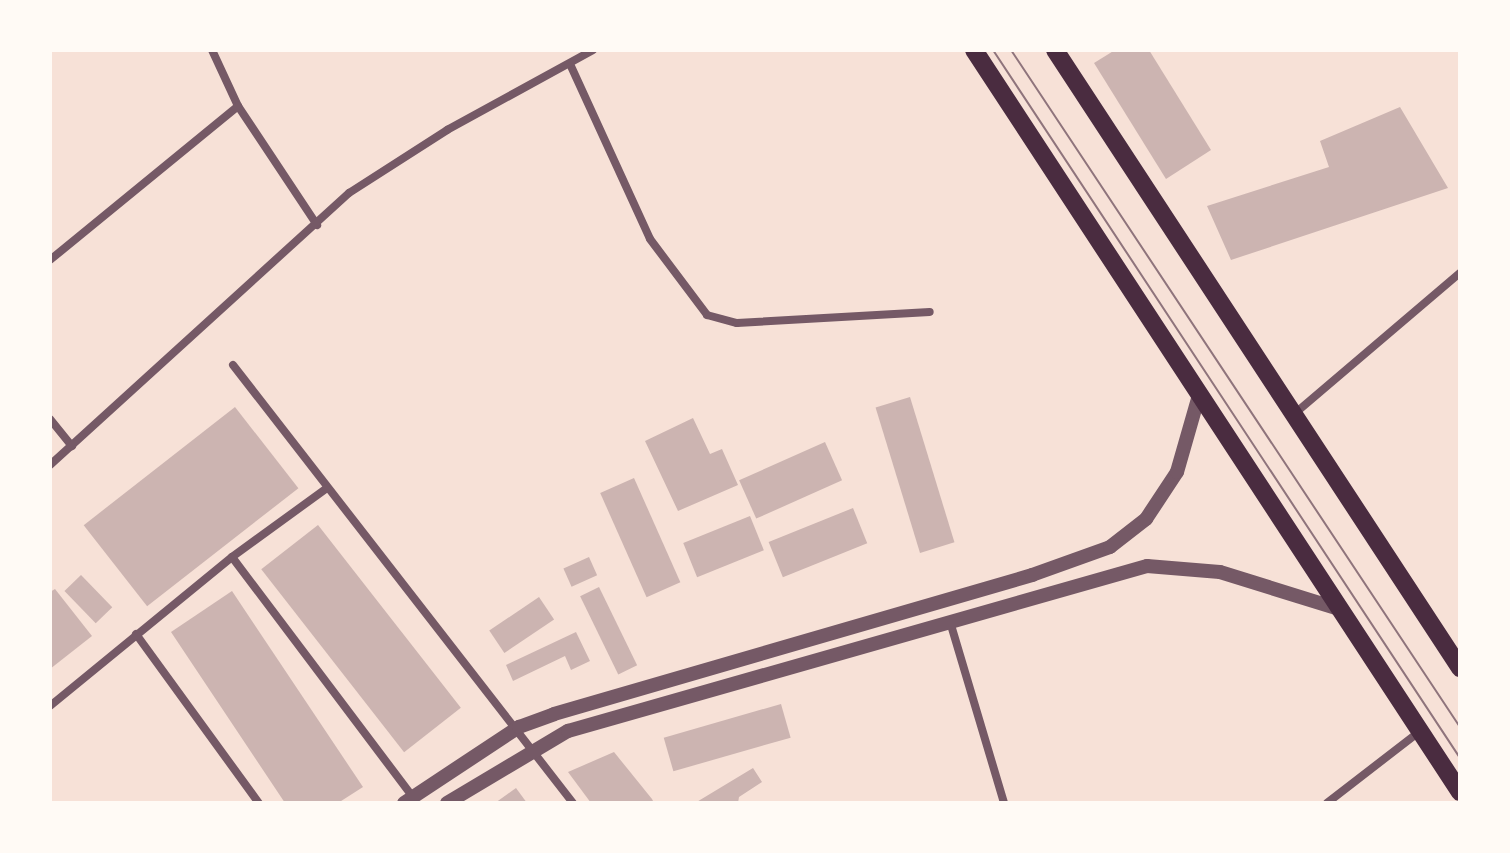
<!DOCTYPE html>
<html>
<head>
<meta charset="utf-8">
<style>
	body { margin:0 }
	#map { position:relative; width:1510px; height:853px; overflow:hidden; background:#f7e1d7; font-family:Karla,sans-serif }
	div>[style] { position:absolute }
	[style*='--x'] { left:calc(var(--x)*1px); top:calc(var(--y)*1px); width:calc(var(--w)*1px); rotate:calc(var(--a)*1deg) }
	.building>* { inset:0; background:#ccb4b1; transform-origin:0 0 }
	.minor>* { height:8px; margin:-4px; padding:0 4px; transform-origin:4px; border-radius:4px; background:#755966 }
	.tertiary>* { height:14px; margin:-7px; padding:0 7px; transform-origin:7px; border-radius:7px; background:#755966 }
	.primary>* { height:18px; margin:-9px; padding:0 9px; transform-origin:9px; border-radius:9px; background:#4a2c40 }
	.tram>* { height:2px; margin:-1px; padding:0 1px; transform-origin:1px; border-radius:1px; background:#8f747c }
	span { translate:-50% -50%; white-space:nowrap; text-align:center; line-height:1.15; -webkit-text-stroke:6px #fffaf5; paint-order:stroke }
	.frame { position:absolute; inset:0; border:52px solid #fffaf5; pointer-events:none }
</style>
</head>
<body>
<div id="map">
	<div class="building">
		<div style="clip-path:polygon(1115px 50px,1149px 50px,1211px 150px,1166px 179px,1094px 63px)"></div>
		<div style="clip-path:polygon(1400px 107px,1448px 188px,1231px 260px,1207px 206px,1329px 167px,1320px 141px)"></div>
		<div style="left:910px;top:397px;width:152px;height:36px;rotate:73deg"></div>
		<div style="left:235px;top:407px;width:103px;height:192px;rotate:52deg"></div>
		<div style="clip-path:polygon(693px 418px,710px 454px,722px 449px,738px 485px,678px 511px,645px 441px)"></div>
		<div style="left:825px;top:442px;width:42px;height:94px;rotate:66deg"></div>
		<div style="left:634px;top:478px;width:114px;height:37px;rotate:66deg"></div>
		<div style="left:853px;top:508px;width:38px;height:91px;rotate:68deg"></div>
		<div style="left:750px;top:516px;width:37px;height:72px;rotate:68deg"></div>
		<div style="left:318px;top:525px;width:232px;height:72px;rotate:52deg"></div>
		<div style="left:589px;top:557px;width:20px;height:28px;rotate:66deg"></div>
		<div style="left:81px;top:575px;width:45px;height:23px;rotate:46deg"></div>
		<div style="left:599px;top:587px;width:87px;height:21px;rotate:64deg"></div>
		<div style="clip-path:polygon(55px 589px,92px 636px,50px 669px,50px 592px)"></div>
		<div style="clip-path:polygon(232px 591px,363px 787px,338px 803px,285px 803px,171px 632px)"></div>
		<div style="left:539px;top:597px;width:27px;height:60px;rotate:56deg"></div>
		<div style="clip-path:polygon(576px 632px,590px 661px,571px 670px,565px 656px,513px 681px,506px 665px)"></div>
		<div style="left:781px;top:704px;width:35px;height:122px;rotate:74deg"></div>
		<div style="clip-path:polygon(614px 752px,652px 799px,654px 803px,591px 803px,568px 772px)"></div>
		<div style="clip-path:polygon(753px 768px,762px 782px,739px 797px,738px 803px,695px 803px)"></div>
		<div style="clip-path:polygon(516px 788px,527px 803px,495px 803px)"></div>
	</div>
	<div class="minor">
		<div style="--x:212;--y:50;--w:62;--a:65.1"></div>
		<div style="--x:238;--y:106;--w:143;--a:56.4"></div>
		<div style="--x:570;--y:64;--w:192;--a:65.4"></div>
		<div style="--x:650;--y:239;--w:95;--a:53.1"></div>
		<div style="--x:707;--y:315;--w:31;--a:15"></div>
		<div style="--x:737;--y:323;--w:193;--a:-3.3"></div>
		<div style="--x:50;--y:260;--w:243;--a:-39.3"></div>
		<div style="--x:233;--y:365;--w:554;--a:52.18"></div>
		<div style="--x:1293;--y:415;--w:219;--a:-40.4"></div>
		<div style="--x:50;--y:419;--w:35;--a:51"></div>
		<div style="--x:50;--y:465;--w:404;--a:-42.3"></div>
		<div style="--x:349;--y:193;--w:117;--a:-32.7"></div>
		<div style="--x:447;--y:130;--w:166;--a:-28.7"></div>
		<div style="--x:232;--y:557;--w:301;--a:53"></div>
		<div style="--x:951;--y:625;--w:186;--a:73.4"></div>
		<div style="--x:136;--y:634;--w:209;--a:54"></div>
		<div style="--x:50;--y:706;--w:235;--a:-39.3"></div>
		<div style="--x:232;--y:557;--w:117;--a:-36"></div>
		<div style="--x:1327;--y:803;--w:116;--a:-37.7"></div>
	</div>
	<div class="tertiary">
		<div style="--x:404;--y:803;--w:138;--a:-33.5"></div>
		<div style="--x:519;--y:727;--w:37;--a:-20"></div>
		<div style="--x:554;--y:714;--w:498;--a:-16.2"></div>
		<div style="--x:1032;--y:575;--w:83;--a:-19.7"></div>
		<div style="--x:1110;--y:547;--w:46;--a:-37.9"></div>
		<div style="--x:1146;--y:519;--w:56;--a:-56.6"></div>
		<div style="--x:1177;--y:472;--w:76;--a:-74"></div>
		<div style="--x:447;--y:803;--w:141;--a:-30.8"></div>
		<div style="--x:568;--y:731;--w:602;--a:-15.91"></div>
		<div style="--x:1147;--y:566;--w:73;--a:4.7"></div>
		<div style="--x:1220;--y:572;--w:125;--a:17.3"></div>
	</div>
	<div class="primary">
		<div style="--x:974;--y:50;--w:887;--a:56.78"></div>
		<div style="--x:1055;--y:50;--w:739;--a:56.76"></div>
	</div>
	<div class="tram">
		<div style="--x:993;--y:50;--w:848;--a:56.59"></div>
		<div style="--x:1011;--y:50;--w:812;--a:56.45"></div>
	</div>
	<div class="frame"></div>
</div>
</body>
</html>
